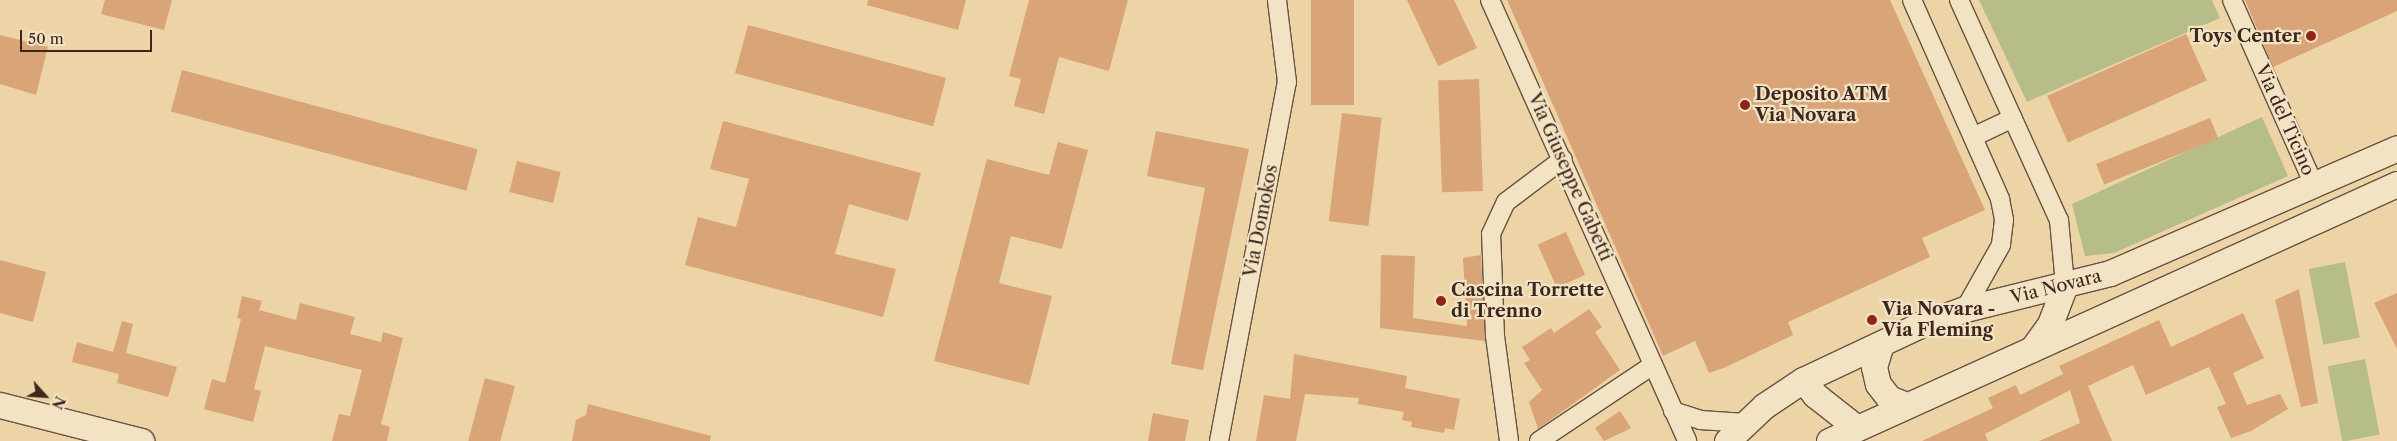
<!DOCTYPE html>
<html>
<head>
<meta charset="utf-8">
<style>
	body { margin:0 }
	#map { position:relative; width:2397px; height:441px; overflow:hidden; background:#edd4a6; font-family:"Libre Caslon Text",serif }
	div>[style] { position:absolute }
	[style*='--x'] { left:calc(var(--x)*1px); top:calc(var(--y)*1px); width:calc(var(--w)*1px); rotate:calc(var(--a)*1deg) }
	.green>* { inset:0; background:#b6bd88; transform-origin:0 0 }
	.building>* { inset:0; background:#d9a478; transform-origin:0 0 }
	.roads { filter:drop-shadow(1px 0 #685240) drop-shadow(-1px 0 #685240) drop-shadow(0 1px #685240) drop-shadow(0 -1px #685240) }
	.street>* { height:18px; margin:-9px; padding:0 9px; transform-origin:9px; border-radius:9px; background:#f3e3c5 }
	.secondary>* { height:25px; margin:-12.5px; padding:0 12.5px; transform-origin:12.5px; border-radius:12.5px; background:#f3e3c5 }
	.dots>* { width:14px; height:14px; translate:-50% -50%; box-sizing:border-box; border:2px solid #f3e3c5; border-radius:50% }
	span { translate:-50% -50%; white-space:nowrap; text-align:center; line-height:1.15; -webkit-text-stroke:4.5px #f3e3c5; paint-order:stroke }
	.poi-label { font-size:18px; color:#3b271e; font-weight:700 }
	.right { translate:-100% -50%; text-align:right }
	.left { translate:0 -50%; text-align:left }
	.street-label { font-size:18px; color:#3b271e }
	.north { position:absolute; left:20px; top:371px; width:50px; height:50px; -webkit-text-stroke:4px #f3e3c5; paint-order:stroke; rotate:116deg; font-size:14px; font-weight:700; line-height:20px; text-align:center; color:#3b271e }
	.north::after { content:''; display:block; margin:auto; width:18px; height:22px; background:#3b271e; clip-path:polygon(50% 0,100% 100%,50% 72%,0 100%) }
	.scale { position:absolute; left:20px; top:30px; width:132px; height:22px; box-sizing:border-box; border:2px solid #3b271e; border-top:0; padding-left:6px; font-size:15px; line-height:18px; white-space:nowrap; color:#3b271e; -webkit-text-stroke:4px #f3e3c5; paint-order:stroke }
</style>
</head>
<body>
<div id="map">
	<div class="green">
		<div style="clip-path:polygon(1979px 0,2212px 0,2220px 18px,2027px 102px)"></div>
		<div style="clip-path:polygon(2262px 117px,2288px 176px,2114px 253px,2085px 256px,2072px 204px)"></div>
		<div style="left:2345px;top:262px;width:77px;height:37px;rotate:79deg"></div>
		<div style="left:2365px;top:359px;width:77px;height:38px;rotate:79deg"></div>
	</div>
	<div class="building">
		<div style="clip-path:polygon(105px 0,172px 0,164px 30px,101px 14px)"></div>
		<div style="clip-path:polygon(868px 0,966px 0,958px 30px,867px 5px)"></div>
		<div style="clip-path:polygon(1029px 0,1128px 0,1109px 71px,1059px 57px,1044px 114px,1014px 106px,1021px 79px,1009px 76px)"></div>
		<div style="left:1311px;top:0;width:43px;height:105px"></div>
		<div style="clip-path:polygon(1407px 0,1454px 0,1477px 48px,1438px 66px)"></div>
		<div style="clip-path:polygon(1507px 0,1890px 0,1985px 210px,1922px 238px,1930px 257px,1788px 322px,1793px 335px,1726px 367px,1709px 373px,1695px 341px,1663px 356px)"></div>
		<div style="clip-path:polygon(2245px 0,2397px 0,2397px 11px,2273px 67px)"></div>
		<div style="left:748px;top:25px;width:205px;height:50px;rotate:15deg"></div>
		<div style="left:2186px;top:34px;width:51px;height:152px;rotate:66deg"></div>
		<div style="clip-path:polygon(0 35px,48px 47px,36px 95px,0 84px)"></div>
		<div style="left:182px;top:70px;width:306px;height:43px;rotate:15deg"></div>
		<div style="left:1479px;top:79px;width:112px;height:41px;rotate:88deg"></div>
		<div style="left:1342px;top:113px;width:40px;height:109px;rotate:7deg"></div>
		<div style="left:2210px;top:118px;width:22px;height:123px;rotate:68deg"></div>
		<div style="clip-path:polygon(723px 121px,921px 173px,908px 221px,849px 204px,835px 254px,896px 269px,883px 317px,685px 265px,698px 217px,736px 227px,749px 179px,710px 169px)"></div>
		<div style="clip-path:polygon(1156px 131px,1249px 149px,1203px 370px,1171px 364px,1205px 188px,1147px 176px)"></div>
		<div style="clip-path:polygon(1058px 142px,1088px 150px,1062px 249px,1011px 236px,999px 283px,1052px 296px,1029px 385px,934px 361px,987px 159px,1049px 175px)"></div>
		<div style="left:517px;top:161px;width:45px;height:32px;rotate:14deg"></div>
		<div style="left:1566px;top:232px;width:47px;height:31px;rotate:66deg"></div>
		<div style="clip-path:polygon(1381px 255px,1415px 256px,1413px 318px,1467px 326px,1463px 258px,1481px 255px,1485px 341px,1380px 328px)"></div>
		<div style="clip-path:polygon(0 260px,46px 272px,33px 322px,0 313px)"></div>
		<div style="clip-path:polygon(2299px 289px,2318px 403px,2301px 407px,2275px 300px)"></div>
		<div style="clip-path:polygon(2397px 293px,2397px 349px,2374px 303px)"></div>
		<div style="clip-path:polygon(242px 296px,262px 301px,259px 310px,296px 320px,300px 303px,355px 317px,350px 334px,381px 342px,383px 332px,403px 338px,381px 424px,390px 427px,387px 441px,332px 441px,339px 414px,350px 416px,362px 370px,265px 346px,254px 389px,261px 391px,253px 422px,204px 409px,212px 379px,225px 383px,241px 319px,237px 318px)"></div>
		<div style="clip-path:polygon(1589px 309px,1602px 327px,1595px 332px,1620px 370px,1538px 429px,1529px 402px,1542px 390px,1524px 363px,1530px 360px,1522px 347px,1551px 328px,1554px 333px)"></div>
		<div style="clip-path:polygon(2243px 313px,2264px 358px,2233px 373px,2247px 405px,2280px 394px,2288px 409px,2251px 431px,2231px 438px,2217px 407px,2226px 404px,2209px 367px,2146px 395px,2133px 365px,2088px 386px,2112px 441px,2039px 441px,2080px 423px,2070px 390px,1985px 434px,1988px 441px,1922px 441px,1993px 408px,1988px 398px,2016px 385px,2020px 395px,2063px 374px,2059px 366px,2159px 320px,2171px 347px)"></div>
		<div style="clip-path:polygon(122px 321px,133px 324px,126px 353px,177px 367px,168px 397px,117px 383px,119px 374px,72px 362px,77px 342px,113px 352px)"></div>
		<div style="clip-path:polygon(1294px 354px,1407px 376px,1405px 388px,1460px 399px,1454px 430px,1445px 428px,1444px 433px,1411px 427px,1412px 422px,1402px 420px,1404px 412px,1358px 404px,1359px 398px,1305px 394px,1296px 441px,1256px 441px,1264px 395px,1290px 399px)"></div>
		<div style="left:485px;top:378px;width:31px;height:65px;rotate:15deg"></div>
		<div style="clip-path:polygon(588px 404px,711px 436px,710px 441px,572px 441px,576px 420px,586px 415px)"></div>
		<div style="clip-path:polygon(1620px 411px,1631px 428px,1604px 441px,1595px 428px)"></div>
		<div style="clip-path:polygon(1153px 413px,1189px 420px,1185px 441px,1148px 441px)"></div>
	</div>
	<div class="roads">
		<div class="street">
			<div style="--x:1490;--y:0;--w:483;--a:65.9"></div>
			<div style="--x:1912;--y:0;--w:218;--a:66.1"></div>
			<div style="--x:2000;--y:199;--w:21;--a:79"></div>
			<div style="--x:2004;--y:220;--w:25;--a:97"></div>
			<div style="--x:2001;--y:245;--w:73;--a:119.4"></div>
			<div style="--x:1959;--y:0;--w:242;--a:65.6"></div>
			<div style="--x:2059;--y:220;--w:65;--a:84.7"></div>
			<div style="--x:2232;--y:0;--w:202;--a:66.1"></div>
			<div style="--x:1973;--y:137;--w:44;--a:-25.4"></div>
			<div style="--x:1673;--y:411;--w:28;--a:18"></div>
			<div style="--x:1700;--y:420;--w:46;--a:3.7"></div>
			<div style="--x:1219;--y:441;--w:365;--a:-79.3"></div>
			<div style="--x:1287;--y:82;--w:83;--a:-97"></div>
			<div style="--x:1509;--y:441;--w:106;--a:-97.6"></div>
			<div style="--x:1495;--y:336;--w:102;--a:-92.2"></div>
			<div style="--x:1491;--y:234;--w:35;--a:-65"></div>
			<div style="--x:1506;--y:202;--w:71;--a:-37"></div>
			<div style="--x:1539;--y:441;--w:137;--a:-33.7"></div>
		</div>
		<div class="secondary">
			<div style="--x:1881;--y:344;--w:24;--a:107"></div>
			<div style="--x:1874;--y:367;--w:17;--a:77"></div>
			<div style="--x:1878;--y:384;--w:18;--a:52"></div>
			<div style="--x:1889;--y:398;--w:18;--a:22"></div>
			<div style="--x:2032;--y:349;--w:31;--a:-54"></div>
			<div style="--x:2050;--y:324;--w:42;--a:-69"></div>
			<div style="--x:1803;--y:380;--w:19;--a:51"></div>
			<div style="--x:1815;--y:395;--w:53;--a:38.2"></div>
			<div style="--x:0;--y:405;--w:146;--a:14.3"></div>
			<div style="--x:1727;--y:441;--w:51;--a:-43.4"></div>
			<div style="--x:1764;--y:406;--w:47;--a:-33.7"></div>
			<div style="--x:1803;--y:380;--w:129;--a:-25.2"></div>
			<div style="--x:1920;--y:325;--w:48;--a:-19.6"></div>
			<div style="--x:1965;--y:309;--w:149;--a:-13.9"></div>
			<div style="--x:2110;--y:273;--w:313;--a:-23.5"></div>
			<div style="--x:1829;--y:441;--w:623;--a:-24.35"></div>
		</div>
	</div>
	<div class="dots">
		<div style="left:2311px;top:36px;background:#8f2418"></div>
		<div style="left:1745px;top:105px;background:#8f2418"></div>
		<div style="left:1441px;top:301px;background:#8f2418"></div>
		<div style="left:1872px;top:320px;background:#8f2418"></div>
	</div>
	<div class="poi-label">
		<span class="right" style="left:2301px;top:36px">Toys Center</span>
		<span class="left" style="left:1755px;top:105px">Deposito ATM<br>Via Novara</span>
		<span class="left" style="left:1451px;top:301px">Cascina Torrette<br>di Trenno</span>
		<span class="left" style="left:1882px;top:320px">Via Novara -<br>Via Fleming</span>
	</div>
	<div class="street-label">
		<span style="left:2285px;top:120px;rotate:66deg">Via del Ticino</span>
		<span style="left:1570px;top:177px;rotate:66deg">Via Giuseppe Gabetti</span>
		<span style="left:1261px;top:221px;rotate:-79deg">Via Domokos</span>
		<span style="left:2056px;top:287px;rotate:-14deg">Via Novara</span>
	</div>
	<div class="north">N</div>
	<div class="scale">50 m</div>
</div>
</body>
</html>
